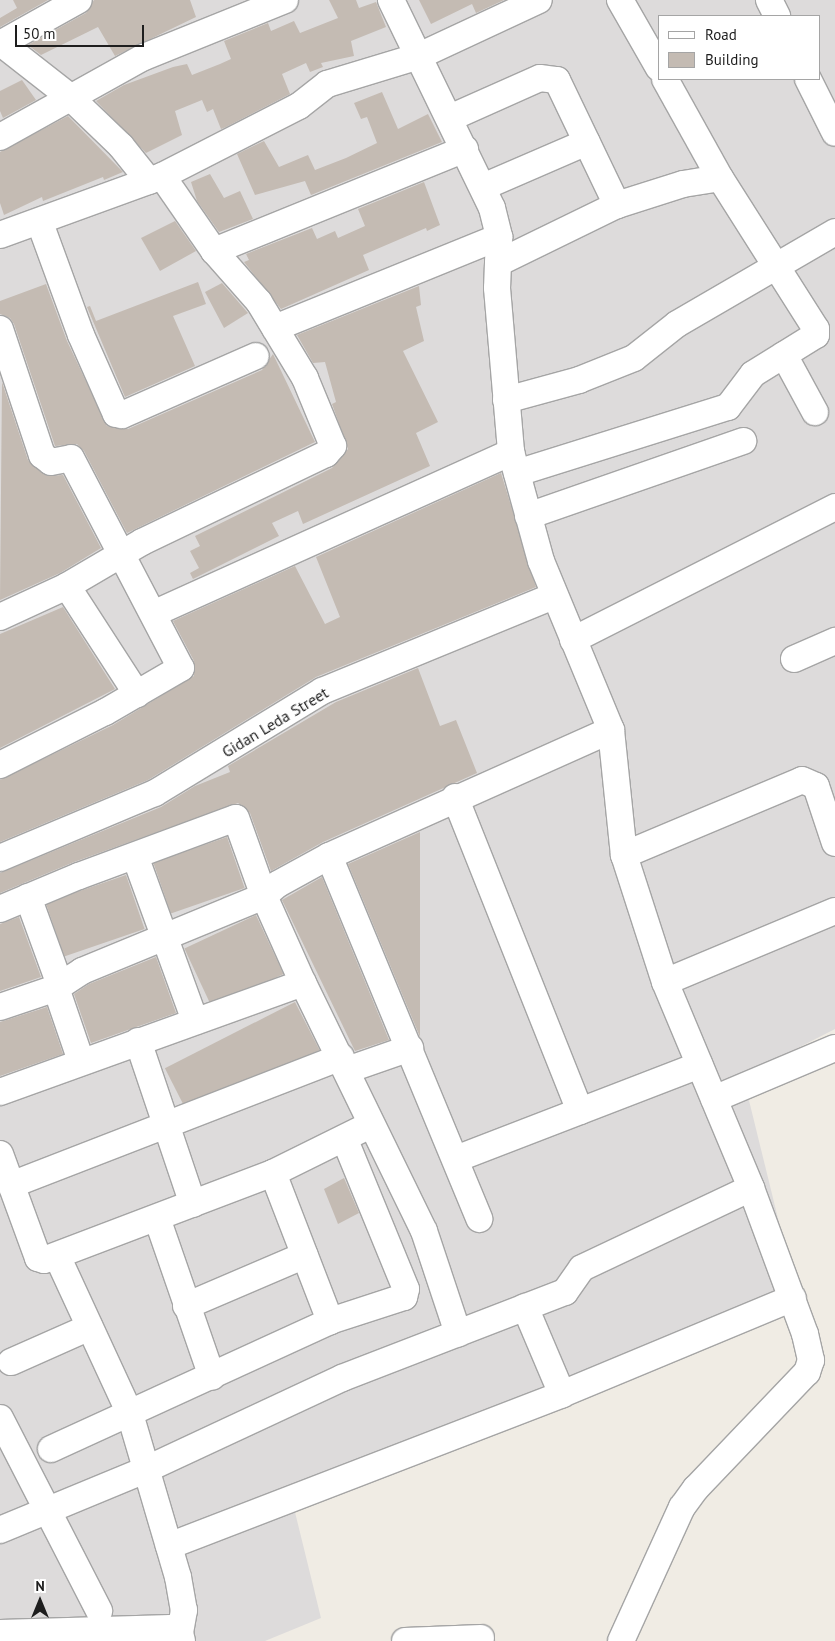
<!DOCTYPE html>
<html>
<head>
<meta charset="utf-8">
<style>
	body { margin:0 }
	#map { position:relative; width:835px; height:1641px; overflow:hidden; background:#f0ece4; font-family:"PT Sans",sans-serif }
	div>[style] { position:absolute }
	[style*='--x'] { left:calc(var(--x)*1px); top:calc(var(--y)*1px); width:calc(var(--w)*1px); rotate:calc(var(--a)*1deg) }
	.residential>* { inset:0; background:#dddbdb }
	.building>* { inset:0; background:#c4bbb3; transform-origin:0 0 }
	.roads { filter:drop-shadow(1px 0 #a5a5a5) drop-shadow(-1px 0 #a5a5a5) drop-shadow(0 1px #a5a5a5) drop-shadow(0 -1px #a5a5a5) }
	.minor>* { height:26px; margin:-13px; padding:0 13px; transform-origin:13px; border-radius:13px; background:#fff }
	span { translate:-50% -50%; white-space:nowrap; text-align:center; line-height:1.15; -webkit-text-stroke:4px #fff; paint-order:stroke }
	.street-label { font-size:16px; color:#1e1e1e }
	.legend { position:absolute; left:658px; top:15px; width:162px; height:65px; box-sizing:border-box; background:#fff; border:1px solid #a5a5a5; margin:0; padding:6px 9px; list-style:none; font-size:15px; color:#1e1e1e }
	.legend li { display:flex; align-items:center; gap:10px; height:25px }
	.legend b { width:25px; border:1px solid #a5a5a5 }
	.north { position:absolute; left:15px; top:1576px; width:50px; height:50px; -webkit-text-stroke:4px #fff; paint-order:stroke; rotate:0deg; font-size:14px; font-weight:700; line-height:20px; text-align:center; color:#1e1e1e }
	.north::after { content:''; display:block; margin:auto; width:18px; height:22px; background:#1e1e1e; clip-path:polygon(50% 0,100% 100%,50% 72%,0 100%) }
	.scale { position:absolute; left:15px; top:25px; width:129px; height:22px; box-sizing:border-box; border:2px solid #1e1e1e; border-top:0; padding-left:6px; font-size:15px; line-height:18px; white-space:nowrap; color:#1e1e1e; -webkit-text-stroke:4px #fff; paint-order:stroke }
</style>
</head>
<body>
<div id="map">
	<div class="residential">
		<div style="clip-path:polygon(evenodd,0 0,835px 0,835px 1029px,743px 1076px,799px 1304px,293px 1504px,321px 1618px,265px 1641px,0 1641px,0 0,659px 16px,819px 16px,819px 79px,659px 79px,659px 16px)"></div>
	</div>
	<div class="building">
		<div style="clip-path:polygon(13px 0,48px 0,0 27px,0 18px,17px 8px)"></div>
		<div style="clip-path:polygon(94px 0,190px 0,196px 17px,115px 56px,98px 27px,41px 55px,28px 45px,86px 13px)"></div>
		<div style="clip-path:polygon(329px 0,356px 0,359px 8px,376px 2px,386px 27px,351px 41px,354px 56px,321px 63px,323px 67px,310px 72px,306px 63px,282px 74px,290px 94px,226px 127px,221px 129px,213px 109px,207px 112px,202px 100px,175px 111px,182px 135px,146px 153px,96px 101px,124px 85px,173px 67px,187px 64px,192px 75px,220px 64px,231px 59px,224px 41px,268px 23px,271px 31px,294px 21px,300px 33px,338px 18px)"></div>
		<div style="clip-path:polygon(419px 0,504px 0,476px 13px,472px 4px,431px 24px)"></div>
		<div style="clip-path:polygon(22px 80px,36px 100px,3px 118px,0 111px,0 91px)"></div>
		<div style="clip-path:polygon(382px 92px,398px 129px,428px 114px,442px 142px,311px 195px,305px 181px,255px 195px,237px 154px,264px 141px,279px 167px,308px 155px,315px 170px,346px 158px,377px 143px,367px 117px,361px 119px,354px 103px)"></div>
		<div style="clip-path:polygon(68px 116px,123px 172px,104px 180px,103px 177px,43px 201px,42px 197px,4px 215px,0 203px,0 152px)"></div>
		<div style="clip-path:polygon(210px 174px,224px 198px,240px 191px,253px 219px,219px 232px,197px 201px,191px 182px)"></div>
		<div style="clip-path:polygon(424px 182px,440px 225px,427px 231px,426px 228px,363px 255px,369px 270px,281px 309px,244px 262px,249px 260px,246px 254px,312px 228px,317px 239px,335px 231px,338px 238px,365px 226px,358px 209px)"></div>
		<div style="clip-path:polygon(175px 221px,196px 251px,160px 271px,141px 238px)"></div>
		<div style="clip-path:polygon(198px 282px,206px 304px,173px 316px,195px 366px,125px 397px,87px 307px,90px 306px,96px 321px)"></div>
		<div style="clip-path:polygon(222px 283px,248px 313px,224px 328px,205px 292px)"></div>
		<div style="clip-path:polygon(46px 284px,67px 341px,107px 426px,128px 429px,262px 370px,273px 354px,315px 442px,127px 533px,84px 451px,77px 444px,55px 446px,14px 324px,10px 318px,0 314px,0 301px)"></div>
		<div style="clip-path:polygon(419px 286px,421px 305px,416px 307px,424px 341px,403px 351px,438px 422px,416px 433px,430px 466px,303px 524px,298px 511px,272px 523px,279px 536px,193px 579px,190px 573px,199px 568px,190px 551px,200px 546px,195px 536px,332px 468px,348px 449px,332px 404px,336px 402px,325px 362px,313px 363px,297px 335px)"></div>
		<div style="clip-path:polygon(2px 382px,28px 460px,47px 476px,63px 475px,101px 548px,60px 573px,0 600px)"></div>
		<div style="clip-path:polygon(501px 473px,536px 587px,316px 677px,148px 780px,0 842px,0 780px,113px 725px,194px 676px,194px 661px,173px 621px,295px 566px,325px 624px,340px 617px,316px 557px)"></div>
		<div style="clip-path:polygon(63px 607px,115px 689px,0 748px,0 634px)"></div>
		<div style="clip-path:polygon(418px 668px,440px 726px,456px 720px,477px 773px,323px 842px,271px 871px,250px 813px,238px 803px,74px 862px,0 893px,0 873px,161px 807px,195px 786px,230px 772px,228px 766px,336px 702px)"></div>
		<div style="clip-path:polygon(420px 832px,420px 1037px,348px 864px)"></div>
		<div style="left:227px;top:837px;width:54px;height:78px;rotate:71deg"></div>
		<div style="left:126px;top:875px;width:57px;height:85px;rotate:71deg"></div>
		<div style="clip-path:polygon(322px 877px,389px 1040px,355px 1051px,282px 900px)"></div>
		<div style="left:256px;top:915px;width:65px;height:79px;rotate:65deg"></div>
		<div style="clip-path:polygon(19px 917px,41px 977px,0 991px,0 924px)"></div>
		<div style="clip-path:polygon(156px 957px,176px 1013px,91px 1043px,74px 994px,89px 984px)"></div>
		<div style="left:295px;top:1002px;width:54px;height:146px;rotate:63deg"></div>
		<div style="clip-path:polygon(47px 1007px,63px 1054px,0 1076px,0 1022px)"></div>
		<div style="clip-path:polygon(344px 1178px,359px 1213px,338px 1224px,324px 1189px)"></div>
	</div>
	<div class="roads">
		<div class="minor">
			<div style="--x:391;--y:0;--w:231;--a:64.1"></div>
			<div style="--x:492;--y:208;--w:30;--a:76"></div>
			<div style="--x:499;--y:237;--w:51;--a:92.2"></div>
			<div style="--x:497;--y:288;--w:165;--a:85.1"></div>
			<div style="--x:511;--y:452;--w:113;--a:74.6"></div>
			<div style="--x:541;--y:561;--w:183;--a:67.5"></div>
			<div style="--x:611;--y:730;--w:126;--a:84.1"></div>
			<div style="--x:624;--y:855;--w:133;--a:72.1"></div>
			<div style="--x:665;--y:982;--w:223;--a:67.3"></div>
			<div style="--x:751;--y:1188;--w:156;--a:69.7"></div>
			<div style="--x:805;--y:1334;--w:27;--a:77"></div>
			<div style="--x:811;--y:1360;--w:13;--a:108"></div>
			<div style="--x:807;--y:1372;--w:161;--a:133.7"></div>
			<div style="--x:696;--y:1488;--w:24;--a:126"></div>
			<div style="--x:682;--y:1507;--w:147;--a:114.5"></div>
			<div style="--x:620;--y:0;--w:78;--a:60.2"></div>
			<div style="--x:769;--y:0;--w:18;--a:63"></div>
			<div style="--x:1;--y:43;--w:88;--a:38"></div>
			<div style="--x:70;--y:97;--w:71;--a:43.9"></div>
			<div style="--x:121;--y:146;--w:45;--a:51.3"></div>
			<div style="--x:0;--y:44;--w:90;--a:-29.1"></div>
			<div style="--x:808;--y:79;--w:60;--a:63.4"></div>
			<div style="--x:450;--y:118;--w:98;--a:-24"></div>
			<div style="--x:540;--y:78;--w:17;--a:7"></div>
			<div style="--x:557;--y:80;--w:139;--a:64.4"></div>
			<div style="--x:0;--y:137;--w:165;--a:-29.1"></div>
			<div style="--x:144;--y:57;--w:152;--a:-22"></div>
			<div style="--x:483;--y:187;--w:113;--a:-23.4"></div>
			<div style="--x:40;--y:223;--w:119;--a:69.9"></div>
			<div style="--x:81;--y:335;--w:86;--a:66.1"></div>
			<div style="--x:116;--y:414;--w:6;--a:9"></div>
			<div style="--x:122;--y:415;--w:146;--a:-23.8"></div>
			<div style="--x:0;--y:235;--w:172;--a:-20"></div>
			<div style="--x:162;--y:176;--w:154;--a:-27.1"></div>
			<div style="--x:299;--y:106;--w:36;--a:-38"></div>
			<div style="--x:327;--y:84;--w:96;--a:-16.9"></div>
			<div style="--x:419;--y:56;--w:132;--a:-25"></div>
			<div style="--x:214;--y:251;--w:271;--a:-22.1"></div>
			<div style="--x:498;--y:263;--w:132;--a:-26"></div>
			<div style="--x:617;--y:205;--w:69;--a:-17.7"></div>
			<div style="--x:683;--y:184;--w:37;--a:-9"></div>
			<div style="--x:275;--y:328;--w:242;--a:-22.1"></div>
			<div style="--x:0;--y:329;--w:133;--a:71.6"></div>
			<div style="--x:42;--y:455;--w:11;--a:38"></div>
			<div style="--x:51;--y:462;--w:20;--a:-11"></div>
			<div style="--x:71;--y:458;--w:237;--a:62.4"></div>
			<div style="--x:181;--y:668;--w:88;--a:149.9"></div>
			<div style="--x:105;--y:712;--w:118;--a:153.2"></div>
			<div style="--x:784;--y:355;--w:65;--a:61.5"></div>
			<div style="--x:506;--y:400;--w:76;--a:-15.3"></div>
			<div style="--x:579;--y:380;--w:59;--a:-21.8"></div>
			<div style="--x:634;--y:358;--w:55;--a:-38.3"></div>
			<div style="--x:677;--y:324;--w:183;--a:-30.2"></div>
			<div style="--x:517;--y:473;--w:221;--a:-17.4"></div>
			<div style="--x:728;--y:407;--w:41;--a:-52.9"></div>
			<div style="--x:753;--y:374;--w:74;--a:-31.8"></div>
			<div style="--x:816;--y:335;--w:6;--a:-90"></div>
			<div style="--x:816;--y:329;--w:179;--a:-122.4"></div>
			<div style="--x:720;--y:178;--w:113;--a:-119.1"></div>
			<div style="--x:528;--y:516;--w:228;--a:-19.2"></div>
			<div style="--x:67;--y:586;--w:129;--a:57.1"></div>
			<div style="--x:155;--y:613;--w:391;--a:-24.3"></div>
			<div style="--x:0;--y:617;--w:74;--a:-24.8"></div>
			<div style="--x:67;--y:586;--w:87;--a:-30.4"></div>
			<div style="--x:142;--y:542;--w:204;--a:-25.6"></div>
			<div style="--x:326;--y:454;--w:11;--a:-49"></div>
			<div style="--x:333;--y:446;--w:74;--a:-112.4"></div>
			<div style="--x:305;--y:378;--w:89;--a:-121.2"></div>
			<div style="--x:259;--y:302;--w:68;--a:-131.4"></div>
			<div style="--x:214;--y:251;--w:91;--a:-124.7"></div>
			<div style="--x:573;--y:640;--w:294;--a:-26.9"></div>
			<div style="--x:794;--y:659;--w:45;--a:-23.7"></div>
			<div style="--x:455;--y:797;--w:338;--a:68.3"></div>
			<div style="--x:624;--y:855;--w:193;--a:-22.8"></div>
			<div style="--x:802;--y:780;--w:15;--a:23"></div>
			<div style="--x:816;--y:786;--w:60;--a:71.6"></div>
			<div style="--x:135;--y:856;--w:176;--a:70"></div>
			<div style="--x:329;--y:856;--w:393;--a:67.5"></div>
			<div style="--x:0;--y:858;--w:168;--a:-22.8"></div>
			<div style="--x:155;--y:793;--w:196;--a:-31.4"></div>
			<div style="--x:322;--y:691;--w:251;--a:-22.3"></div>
			<div style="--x:28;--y:897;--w:94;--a:70"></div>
			<div style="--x:0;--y:909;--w:86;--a:-22.7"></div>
			<div style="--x:79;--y:876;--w:167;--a:-20.3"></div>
			<div style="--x:236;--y:818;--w:83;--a:70.3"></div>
			<div style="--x:264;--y:896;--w:95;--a:65.9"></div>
			<div style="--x:303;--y:983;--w:276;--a:64"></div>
			<div style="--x:424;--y:1231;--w:108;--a:71.6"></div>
			<div style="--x:665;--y:982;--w:184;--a:-22.7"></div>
			<div style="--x:56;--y:988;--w:77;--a:71.1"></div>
			<div style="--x:0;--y:1007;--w:59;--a:-18.7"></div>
			<div style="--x:56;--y:988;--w:31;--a:-33"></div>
			<div style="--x:82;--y:971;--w:197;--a:-22.4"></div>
			<div style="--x:264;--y:896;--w:18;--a:-41"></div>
			<div style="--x:278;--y:884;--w:58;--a:-28.8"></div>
			<div style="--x:329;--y:856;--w:309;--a:-24.1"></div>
			<div style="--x:138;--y:1041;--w:172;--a:71.4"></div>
			<div style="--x:347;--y:1070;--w:67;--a:-19.2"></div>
			<div style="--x:0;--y:1092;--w:322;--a:-19.8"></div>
			<div style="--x:714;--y:1099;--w:131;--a:-22.9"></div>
			<div style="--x:0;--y:1154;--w:111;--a:69.9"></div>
			<div style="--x:38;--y:1258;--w:6;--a:18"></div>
			<div style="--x:44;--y:1260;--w:245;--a:-20.8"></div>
			<div style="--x:273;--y:1173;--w:97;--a:-26.3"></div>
			<div style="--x:456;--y:1159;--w:261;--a:-21.1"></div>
			<div style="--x:273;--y:1173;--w:159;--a:68.9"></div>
			<div style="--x:11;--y:1185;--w:354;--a:-21.2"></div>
			<div style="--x:157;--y:1218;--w:168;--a:70.9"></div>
			<div style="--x:58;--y:1258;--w:172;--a:65.2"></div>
			<div style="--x:130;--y:1414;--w:170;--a:73.6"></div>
			<div style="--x:178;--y:1577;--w:34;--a:80"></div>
			<div style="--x:184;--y:1610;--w:23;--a:100"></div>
			<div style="--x:186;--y:1306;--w:129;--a:-23.2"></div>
			<div style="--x:525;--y:1307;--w:95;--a:67"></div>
			<div style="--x:11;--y:1362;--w:86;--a:-23.9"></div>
			<div style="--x:0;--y:1418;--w:217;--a:62.8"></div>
			<div style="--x:51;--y:1449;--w:307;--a:-24.6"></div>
			<div style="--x:330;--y:1321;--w:78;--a:-18"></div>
			<div style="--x:404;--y:1297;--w:8;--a:-76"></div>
			<div style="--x:406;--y:1289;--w:163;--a:-112.3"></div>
			<div style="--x:0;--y:1530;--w:159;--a:-22.5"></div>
			<div style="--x:147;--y:1469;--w:215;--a:-25"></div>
			<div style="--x:342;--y:1378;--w:239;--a:-21.1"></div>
			<div style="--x:565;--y:1292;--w:29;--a:-55"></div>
			<div style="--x:582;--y:1268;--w:187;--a:-25.3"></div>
			<div style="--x:169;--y:1546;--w:421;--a:-21.1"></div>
			<div style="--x:562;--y:1394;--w:250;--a:-22.6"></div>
			<div style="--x:0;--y:1633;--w:171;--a:-1.7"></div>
			<div style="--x:171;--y:1628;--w:10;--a:29"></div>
			<div style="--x:180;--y:1633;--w:8;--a:76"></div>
			<div style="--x:405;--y:1641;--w:76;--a:-2.3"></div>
		</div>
	</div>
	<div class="street-label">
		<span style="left:275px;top:722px;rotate:-31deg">Gidan Leda Street</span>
	</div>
	<ul class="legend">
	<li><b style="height:6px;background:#fff"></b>Road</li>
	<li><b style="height:14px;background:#c4bbb3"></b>Building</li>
	</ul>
	<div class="north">N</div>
	<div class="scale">50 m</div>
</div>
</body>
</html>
